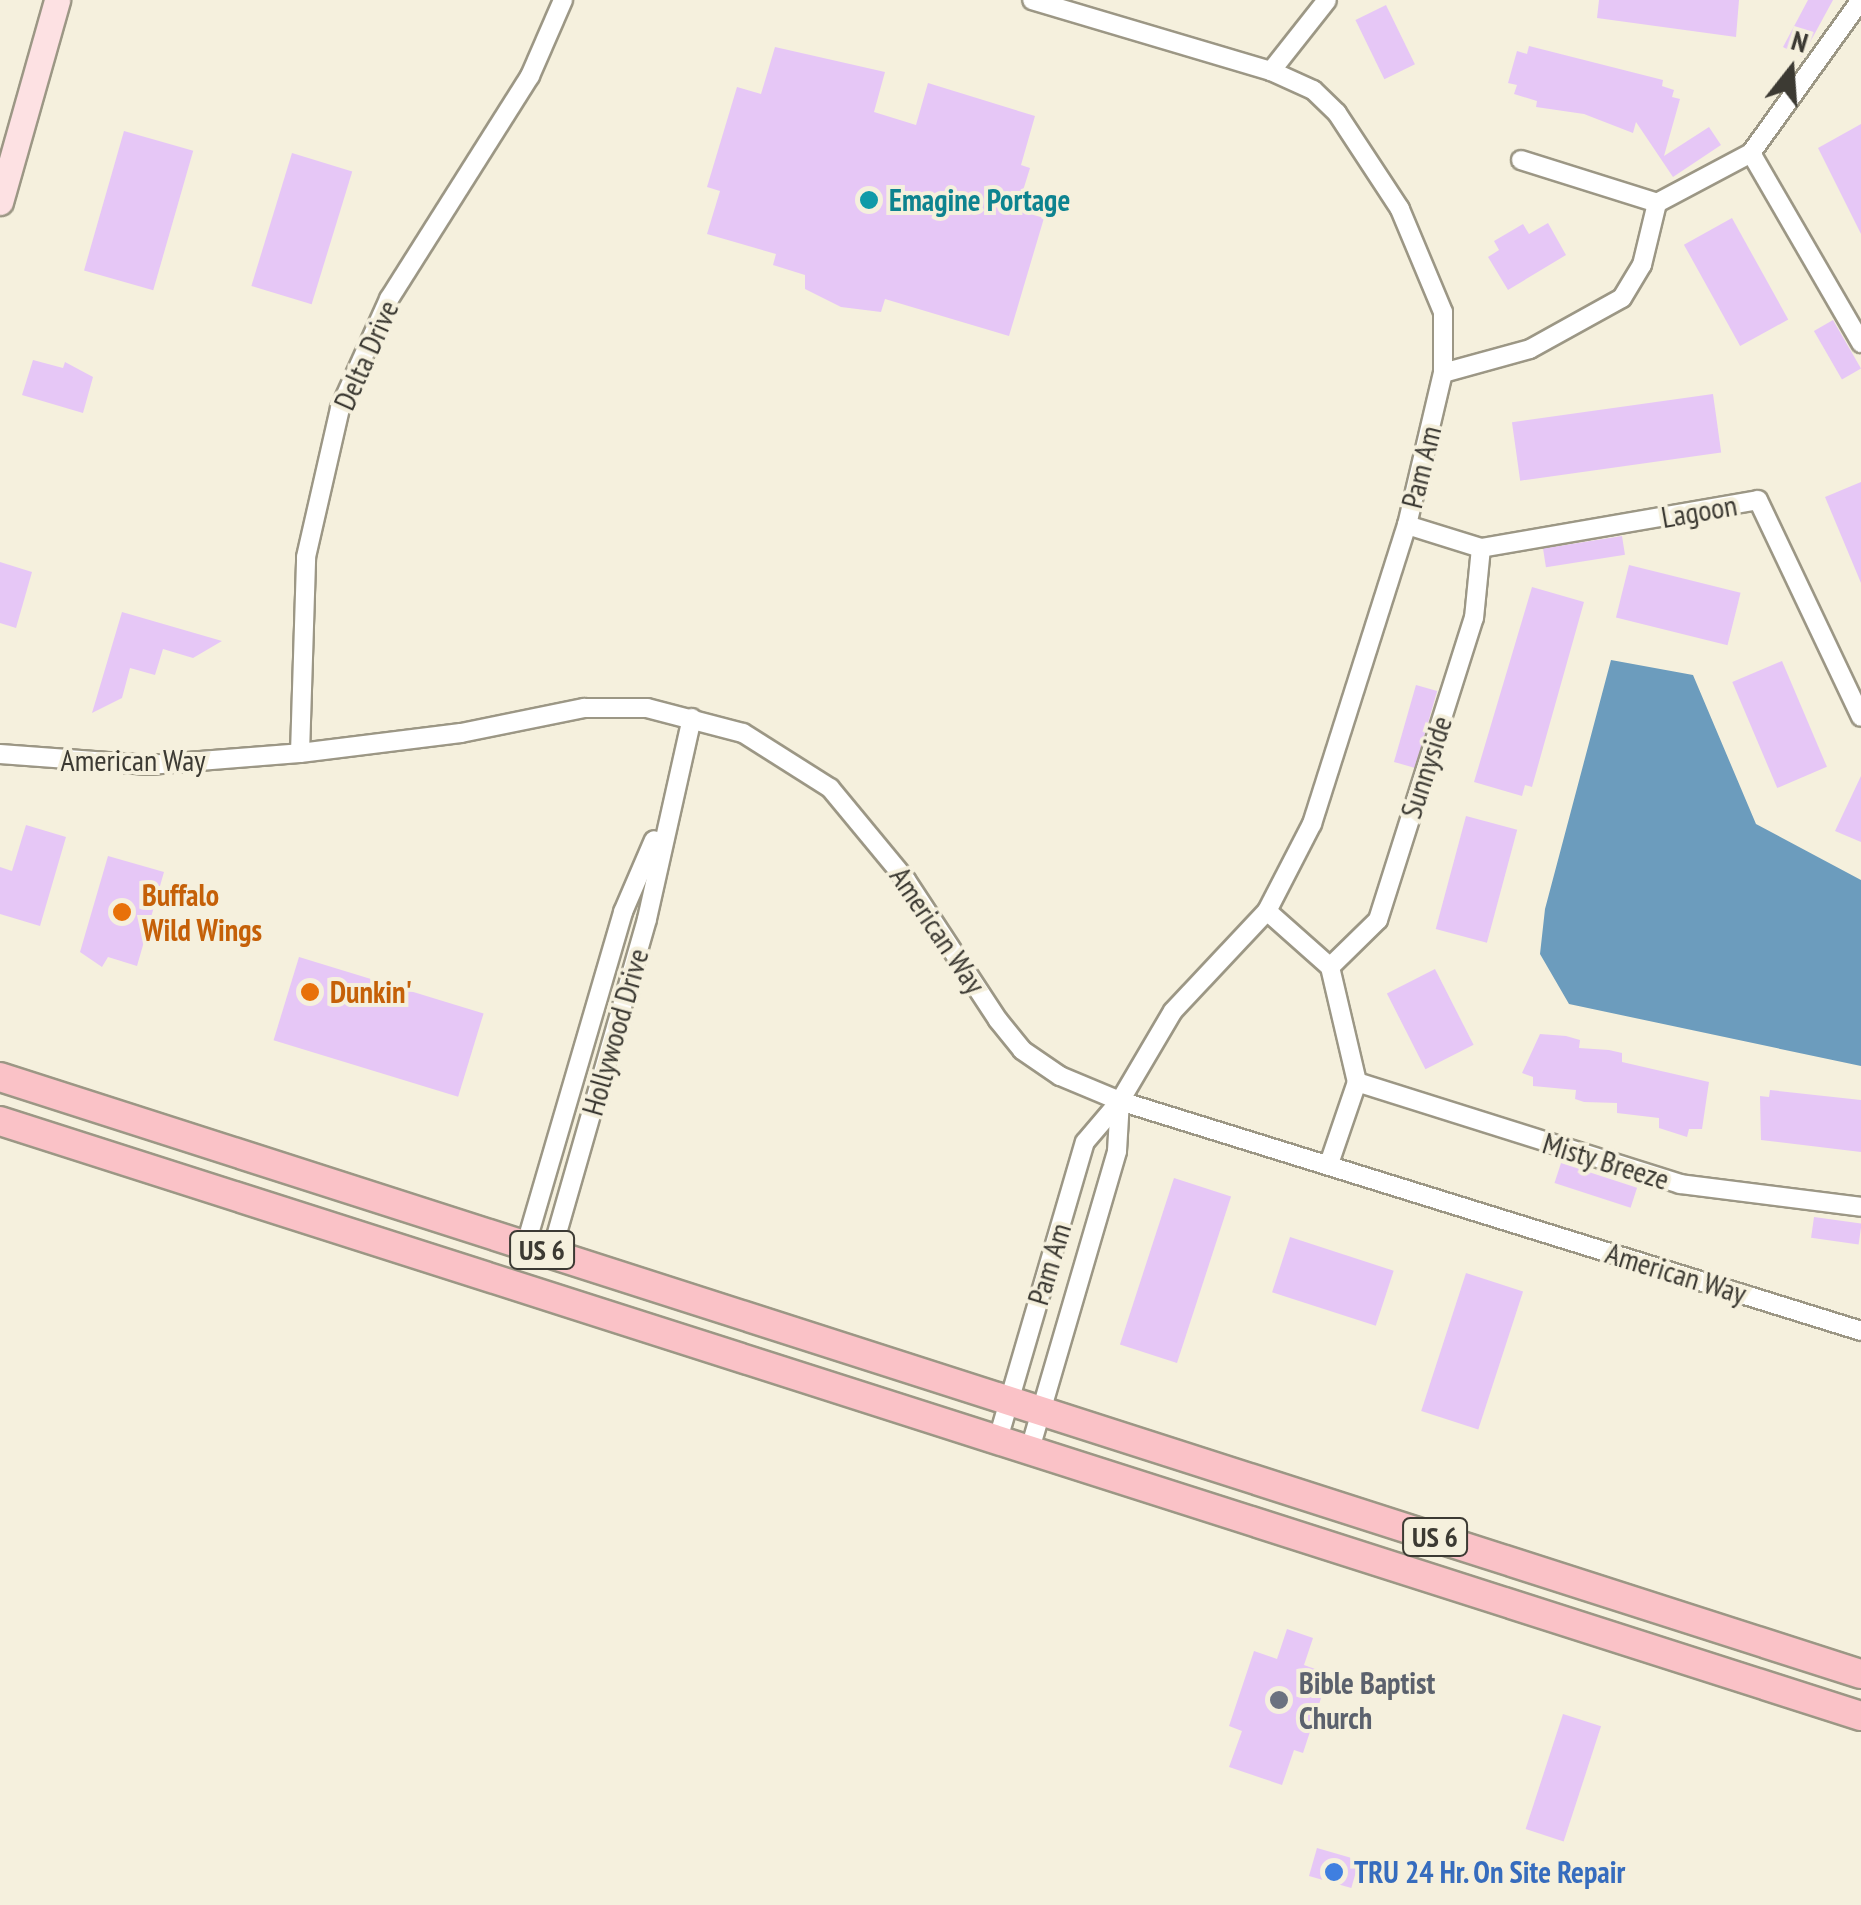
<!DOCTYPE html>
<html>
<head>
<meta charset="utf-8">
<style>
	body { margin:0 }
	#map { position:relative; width:1861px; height:1905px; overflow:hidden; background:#f5f0dd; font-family:"PT Sans Narrow",sans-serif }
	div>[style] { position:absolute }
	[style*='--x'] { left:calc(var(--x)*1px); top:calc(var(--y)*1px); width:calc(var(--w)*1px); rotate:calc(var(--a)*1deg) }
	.water>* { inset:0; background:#6c9cbd }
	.building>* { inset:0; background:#e6c7f6; transform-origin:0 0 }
	.roads { filter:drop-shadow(2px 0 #9c9785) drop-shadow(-2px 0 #9c9785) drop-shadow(0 2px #9c9785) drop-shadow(0 -2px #9c9785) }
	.minor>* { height:18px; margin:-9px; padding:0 9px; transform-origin:9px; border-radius:9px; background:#fff }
	.secondary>* { height:25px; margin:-12.5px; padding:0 12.5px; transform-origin:12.5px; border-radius:12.5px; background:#fde1e3 }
	.primary>* { height:28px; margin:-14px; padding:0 14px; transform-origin:14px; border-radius:14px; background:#fac2c7 }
	.dots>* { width:28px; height:28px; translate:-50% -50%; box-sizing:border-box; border:5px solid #f5f0dd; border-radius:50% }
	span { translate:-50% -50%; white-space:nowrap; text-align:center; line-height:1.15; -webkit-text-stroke:8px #f5f0dd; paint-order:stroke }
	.shield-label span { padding:2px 8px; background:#f5f0dd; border:2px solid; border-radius:8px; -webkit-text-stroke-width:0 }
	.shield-label { font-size:28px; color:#3c3a33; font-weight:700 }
	.culture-label { font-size:30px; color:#0d838f; font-weight:700 }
	.left { translate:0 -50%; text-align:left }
	.street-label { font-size:30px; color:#3c3a33 }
	.food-label { font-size:30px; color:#c56008; font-weight:700 }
	.worship-label { font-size:30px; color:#5b616d; font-weight:700 }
	.shop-label { font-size:30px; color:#366cbe; font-weight:700 }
	.north { position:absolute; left:1741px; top:20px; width:100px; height:100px; -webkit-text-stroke:8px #f5f0dd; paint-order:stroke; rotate:17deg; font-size:28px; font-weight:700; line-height:40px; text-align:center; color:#3c3a33 }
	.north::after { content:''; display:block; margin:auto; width:35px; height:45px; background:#3c3a33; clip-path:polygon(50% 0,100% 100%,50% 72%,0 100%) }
</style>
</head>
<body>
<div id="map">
	<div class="water">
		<div style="clip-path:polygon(1611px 660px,1693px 675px,1756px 824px,1861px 880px,1861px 1066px,1569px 1004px,1540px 954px,1545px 909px)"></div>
	</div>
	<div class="building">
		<div style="clip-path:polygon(1599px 0,1739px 0,1736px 37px,1597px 18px)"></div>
		<div style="clip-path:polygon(1808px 0,1833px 0,1802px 57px,1783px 47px)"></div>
		<div style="left:1386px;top:5px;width:66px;height:34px;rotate:64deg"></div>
		<div style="clip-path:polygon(1529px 46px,1663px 80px,1662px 86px,1674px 90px,1672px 97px,1680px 99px,1664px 156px,1709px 127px,1721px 145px,1673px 177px,1636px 122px,1633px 133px,1584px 114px,1536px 107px,1537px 101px,1514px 94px,1517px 85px,1508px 83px,1517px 51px,1527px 54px)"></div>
		<div style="clip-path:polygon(775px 47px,885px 72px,874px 112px,916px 125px,928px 83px,1035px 116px,1021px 165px,1030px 168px,1017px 210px,1044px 218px,1009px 336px,885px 299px,881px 312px,841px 307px,805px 289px,805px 275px,773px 265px,776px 254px,707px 234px,720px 191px,707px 187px,737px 87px,761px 94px)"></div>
		<div style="clip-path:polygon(1861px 124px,1861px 234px,1818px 148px)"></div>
		<div style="left:124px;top:131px;width:72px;height:145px;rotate:16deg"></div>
		<div style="left:292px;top:153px;width:63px;height:139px;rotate:17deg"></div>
		<div style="left:1732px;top:218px;width:116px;height:55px;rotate:61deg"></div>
		<div style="clip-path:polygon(1548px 223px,1566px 255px,1508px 290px,1488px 257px,1499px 250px,1494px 241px,1523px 224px,1529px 234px)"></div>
		<div style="left:1833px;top:320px;width:56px;height:22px;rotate:60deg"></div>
		<div style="clip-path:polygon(33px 360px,63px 368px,65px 362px,93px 377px,83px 413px,22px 395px)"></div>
		<div style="left:1713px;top:394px;width:59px;height:203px;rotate:82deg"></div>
		<div style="clip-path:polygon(1861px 482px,1861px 583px,1825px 497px)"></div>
		<div style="left:1622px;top:536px;width:19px;height:80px;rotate:81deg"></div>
		<div style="clip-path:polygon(0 562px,32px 572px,16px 628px,0 623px)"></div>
		<div style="left:1629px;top:565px;width:115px;height:54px;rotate:14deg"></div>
		<div style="clip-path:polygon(1532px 587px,1584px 602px,1532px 787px,1525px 785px,1522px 796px,1474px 782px)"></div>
		<div style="clip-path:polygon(122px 612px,222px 641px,193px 658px,163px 649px,155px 675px,130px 668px,122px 698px,92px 713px)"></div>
		<div style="left:1782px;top:661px;width:115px;height:54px;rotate:67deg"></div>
		<div style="left:1416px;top:685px;width:22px;height:80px;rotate:16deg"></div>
		<div style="clip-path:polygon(1861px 776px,1861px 842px,1835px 831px)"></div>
		<div style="left:1466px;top:816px;width:53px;height:117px;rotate:15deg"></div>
		<div style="clip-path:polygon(26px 825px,66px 837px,40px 926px,0 914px,0 867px,12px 871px)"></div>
		<div style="clip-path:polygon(108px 856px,164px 872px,137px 966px,108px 957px,102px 967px,80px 952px)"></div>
		<div style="left:299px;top:957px;width:193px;height:87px;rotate:17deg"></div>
		<div style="left:1435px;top:969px;width:85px;height:54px;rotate:63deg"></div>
		<div style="clip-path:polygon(1540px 1034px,1566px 1036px,1580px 1040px,1579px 1048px,1609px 1050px,1622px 1053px,1622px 1062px,1709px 1082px,1702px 1129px,1689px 1129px,1687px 1137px,1659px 1128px,1659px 1118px,1617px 1113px,1617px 1103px,1584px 1102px,1575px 1099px,1576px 1090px,1533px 1086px,1533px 1077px,1522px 1073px)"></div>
		<div style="clip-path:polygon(1770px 1090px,1861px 1100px,1861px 1152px,1761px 1140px,1760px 1096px,1769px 1097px)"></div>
		<div style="left:1561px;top:1163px;width:80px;height:21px;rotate:18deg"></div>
		<div style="left:1174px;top:1178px;width:60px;height:175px;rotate:18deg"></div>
		<div style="left:1814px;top:1217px;width:48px;height:21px;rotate:8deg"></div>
		<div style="left:1290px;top:1237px;width:109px;height:58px;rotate:18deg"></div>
		<div style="left:1466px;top:1273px;width:60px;height:145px;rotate:18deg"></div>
		<div style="clip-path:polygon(1287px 1629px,1313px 1638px,1304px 1665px,1329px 1674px,1303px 1753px,1294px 1750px,1282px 1785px,1229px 1767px,1242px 1731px,1229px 1726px,1254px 1651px,1277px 1659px)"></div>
		<div style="left:1563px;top:1714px;width:40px;height:121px;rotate:18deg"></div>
		<div style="left:1317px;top:1848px;width:44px;height:29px;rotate:16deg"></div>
	</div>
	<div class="roads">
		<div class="minor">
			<div style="--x:1271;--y:71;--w:90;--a:-51.7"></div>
			<div style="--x:1751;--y:153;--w:220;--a:59.9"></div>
			<div style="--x:1521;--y:160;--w:143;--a:17.5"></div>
			<div style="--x:1443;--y:373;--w:90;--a:-15.4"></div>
			<div style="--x:1530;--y:349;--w:105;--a:-29"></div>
			<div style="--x:1622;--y:298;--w:39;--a:-59"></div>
			<div style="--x:1642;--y:265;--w:64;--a:-76.4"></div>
			<div style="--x:1657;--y:203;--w:106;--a:-28"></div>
			<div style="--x:1751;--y:153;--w:188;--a:-54.3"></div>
			<div style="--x:1407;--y:525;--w:77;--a:17.3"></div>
			<div style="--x:1481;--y:548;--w:281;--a:-9.8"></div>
			<div style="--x:1758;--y:500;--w:240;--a:64.6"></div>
			<div style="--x:300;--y:753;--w:196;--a:-88.2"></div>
			<div style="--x:306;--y:557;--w:153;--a:-77.1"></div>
			<div style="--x:340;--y:408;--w:120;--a:-65.8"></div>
			<div style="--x:389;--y:299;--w:264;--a:-57.7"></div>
			<div style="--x:530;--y:76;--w:83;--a:-66.5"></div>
			<div style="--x:0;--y:754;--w:149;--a:4.2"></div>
			<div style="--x:149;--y:765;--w:151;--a:-4.5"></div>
			<div style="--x:300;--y:753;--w:162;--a:-7.1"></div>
			<div style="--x:461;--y:733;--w:126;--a:-11.5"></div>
			<div style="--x:584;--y:708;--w:63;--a:0"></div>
			<div style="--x:647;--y:708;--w:99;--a:14.6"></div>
			<div style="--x:743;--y:733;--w:103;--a:32.3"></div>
			<div style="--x:830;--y:788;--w:119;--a:50.4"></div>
			<div style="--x:906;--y:880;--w:168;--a:56.7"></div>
			<div style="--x:998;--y:1020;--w:38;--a:51"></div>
			<div style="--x:1022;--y:1050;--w:46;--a:34.4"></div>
			<div style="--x:1060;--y:1076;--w:65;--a:22.6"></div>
			<div style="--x:1120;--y:1101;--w:776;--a:17.24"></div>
			<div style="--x:1267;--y:911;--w:84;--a:41.6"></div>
			<div style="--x:1330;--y:967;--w:118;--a:76.8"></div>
			<div style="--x:1357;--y:1082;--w:87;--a:108.9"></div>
			<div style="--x:1330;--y:967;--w:67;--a:-44.4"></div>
			<div style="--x:1378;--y:920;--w:317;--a:-72.4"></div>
			<div style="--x:1474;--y:618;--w:70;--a:-84.3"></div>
			<div style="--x:1357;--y:1082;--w:339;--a:17.5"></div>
			<div style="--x:1680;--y:1184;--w:182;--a:7.2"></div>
			<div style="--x:526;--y:1244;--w:346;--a:-73.7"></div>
			<div style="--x:623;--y:912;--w:78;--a:-66.7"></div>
			<div style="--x:551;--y:1254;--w:348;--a:-74"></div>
			<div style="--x:647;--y:919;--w:206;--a:-77.4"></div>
			<div style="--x:998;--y:1439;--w:309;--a:-73.7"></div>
			<div style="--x:1085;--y:1142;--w:54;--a:-49.5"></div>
			<div style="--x:1120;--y:1101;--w:104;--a:-59.5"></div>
			<div style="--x:1173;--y:1011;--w:137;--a:-46.8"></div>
			<div style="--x:1267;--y:911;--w:98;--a:-62.7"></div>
			<div style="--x:1312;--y:824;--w:314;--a:-72.4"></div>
			<div style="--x:1407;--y:525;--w:156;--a:-76.7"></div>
			<div style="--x:1443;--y:373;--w:61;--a:-90"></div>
			<div style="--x:1443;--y:312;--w:112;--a:-112.7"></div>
			<div style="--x:1400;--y:209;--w:115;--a:-123.3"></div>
			<div style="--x:1337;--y:113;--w:33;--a:-136"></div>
			<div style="--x:1313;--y:90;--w:46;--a:-155.7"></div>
			<div style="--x:1271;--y:71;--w:249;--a:-163.5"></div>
			<div style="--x:1030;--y:1449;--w:310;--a:-73.7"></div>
			<div style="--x:1117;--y:1151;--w:50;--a:-86.6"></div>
		</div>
		<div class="secondary">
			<div style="--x:0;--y:202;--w:210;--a:-74.2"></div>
		</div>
		<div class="primary">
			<div style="--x:0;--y:1077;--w:1954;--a:17.79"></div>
			<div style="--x:0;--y:1121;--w:1954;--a:17.73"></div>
		</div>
	</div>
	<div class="dots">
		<div style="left:869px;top:200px;background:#0f9aa8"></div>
		<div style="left:122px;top:912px;background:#e8710a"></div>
		<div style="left:310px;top:992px;background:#e8710a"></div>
		<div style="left:1279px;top:1700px;background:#6b7280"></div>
		<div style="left:1334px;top:1872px;background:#3f7fe0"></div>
	</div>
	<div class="shield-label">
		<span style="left:542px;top:1250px">US 6</span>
		<span style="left:1435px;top:1537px">US 6</span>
	</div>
	<div class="culture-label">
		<span class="left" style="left:889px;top:200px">Emagine Portage</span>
	</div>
	<div class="street-label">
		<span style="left:366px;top:355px;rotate:-66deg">Delta Drive</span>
		<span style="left:1421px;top:467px;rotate:-76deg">Pam Am</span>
		<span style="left:1699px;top:511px;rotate:-10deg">Lagoon</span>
		<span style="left:133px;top:760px">American Way</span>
		<span style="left:1426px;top:767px;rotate:-72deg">Sunnyside</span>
		<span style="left:938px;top:930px;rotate:56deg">American Way</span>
		<span style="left:615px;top:1032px;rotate:-74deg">Hollywood Drive</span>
		<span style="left:1606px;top:1161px;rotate:17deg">Misty Breeze</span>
		<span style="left:1049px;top:1264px;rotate:-73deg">Pam Am</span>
		<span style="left:1676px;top:1273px;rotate:17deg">American Way</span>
	</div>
	<div class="food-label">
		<span class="left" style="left:142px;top:912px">Buffalo<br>Wild Wings</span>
		<span class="left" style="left:330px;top:992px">Dunkin'</span>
	</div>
	<div class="worship-label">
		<span class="left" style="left:1299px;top:1700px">Bible Baptist<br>Church</span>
	</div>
	<div class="shop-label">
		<span class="left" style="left:1354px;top:1872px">TRU 24 Hr. On Site Repair</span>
	</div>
	<div class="north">N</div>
</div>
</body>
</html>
